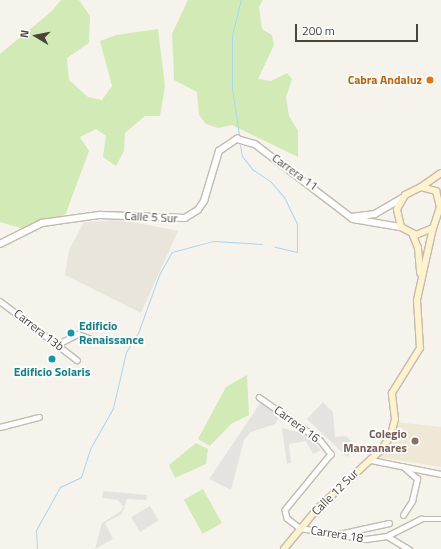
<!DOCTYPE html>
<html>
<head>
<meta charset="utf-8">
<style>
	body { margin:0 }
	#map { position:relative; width:441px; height:549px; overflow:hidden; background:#f6f3ec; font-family:"Titillium Web",sans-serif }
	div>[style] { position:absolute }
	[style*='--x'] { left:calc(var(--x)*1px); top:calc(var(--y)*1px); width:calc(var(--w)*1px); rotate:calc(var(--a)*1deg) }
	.residential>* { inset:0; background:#eae5da }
	.education>* { inset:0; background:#efe8d6 }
	.green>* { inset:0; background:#d2eab5; transform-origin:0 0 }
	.parking>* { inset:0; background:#e5e3e0; transform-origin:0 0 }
	.stream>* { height:1px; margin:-0.5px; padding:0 0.5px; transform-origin:0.5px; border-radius:0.5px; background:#a9d4f2 }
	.roads { filter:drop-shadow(1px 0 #c2bbae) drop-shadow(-1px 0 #c2bbae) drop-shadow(0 1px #c2bbae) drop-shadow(0 -1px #c2bbae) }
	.minor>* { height:4.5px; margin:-2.25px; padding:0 2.25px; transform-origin:2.25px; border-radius:2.25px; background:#fff }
	.tertiary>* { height:5.5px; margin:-2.75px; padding:0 2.75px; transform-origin:2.75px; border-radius:2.75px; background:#fff }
	.secondary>* { height:6px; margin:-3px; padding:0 3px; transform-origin:3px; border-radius:3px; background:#fff3cd }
	.dots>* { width:11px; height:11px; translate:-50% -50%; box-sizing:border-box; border:2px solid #fff; border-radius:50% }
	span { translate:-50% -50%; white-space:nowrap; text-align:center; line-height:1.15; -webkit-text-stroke:3.5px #fff; paint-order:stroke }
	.food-label { font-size:12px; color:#c56008; font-weight:700 }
	.right { translate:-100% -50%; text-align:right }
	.street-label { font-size:12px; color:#4b4439 }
	.culture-label { font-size:12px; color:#0d838f; font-weight:700 }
	.left { translate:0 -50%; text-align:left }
	.education-label { font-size:12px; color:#785e54; font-weight:700 }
	.north { position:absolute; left:16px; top:16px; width:40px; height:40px; -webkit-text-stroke:3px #fff; paint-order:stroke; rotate:280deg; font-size:11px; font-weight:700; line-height:16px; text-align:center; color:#4b4439 }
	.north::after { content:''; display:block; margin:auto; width:14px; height:18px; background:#4b4439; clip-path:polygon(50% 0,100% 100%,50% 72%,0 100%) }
	.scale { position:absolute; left:295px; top:24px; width:123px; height:18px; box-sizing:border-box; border:2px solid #4b4439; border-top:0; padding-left:5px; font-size:12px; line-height:14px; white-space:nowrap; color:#4b4439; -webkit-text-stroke:3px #fff; paint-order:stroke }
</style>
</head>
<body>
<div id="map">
	<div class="residential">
		<div style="clip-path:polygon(123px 220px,178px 231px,141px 313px,65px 275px,69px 250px,84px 222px)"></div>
	</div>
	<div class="education">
		<div style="clip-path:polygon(396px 422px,441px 427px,441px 467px,378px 457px)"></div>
	</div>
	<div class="green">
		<div style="clip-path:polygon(61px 0,79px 0,90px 16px,89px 43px,67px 58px,69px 80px,88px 97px,102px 100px,112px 86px,100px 41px,116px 35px,158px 29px,165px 86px,160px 116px,145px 116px,125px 133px,124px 151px,116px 166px,103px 157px,106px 136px,96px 129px,80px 137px,89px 151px,66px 213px,52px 226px,24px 229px,0 222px,0 54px,52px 11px)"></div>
		<div style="clip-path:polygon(188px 0,263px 0,259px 7px,262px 29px,272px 35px,274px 45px,258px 79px,271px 81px,287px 73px,292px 79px,286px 97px,289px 116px,298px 131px,298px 157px,232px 125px,218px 128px,206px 124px,199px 115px,197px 92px,174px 80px,172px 34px)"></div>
		<div style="clip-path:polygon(247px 375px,249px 415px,231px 424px,210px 446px,198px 439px,226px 387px)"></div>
		<div style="clip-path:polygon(196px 443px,208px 449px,206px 464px,175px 478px,169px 465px)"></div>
		<div style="left:203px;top:489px;width:39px;height:22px;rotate:61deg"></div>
	</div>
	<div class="parking">
		<div style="clip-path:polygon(261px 402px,281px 415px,275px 424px,251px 432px,244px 440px,231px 490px,209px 479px)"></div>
		<div style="clip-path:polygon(323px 402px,333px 412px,335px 437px,346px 436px,357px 447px,347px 457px,307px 419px)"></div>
		<div style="clip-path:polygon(282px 428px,306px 434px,321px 450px,313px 454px,306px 441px,289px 444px,291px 463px,287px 464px)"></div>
		<div style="clip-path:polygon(103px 491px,147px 495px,146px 500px,127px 499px,122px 514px,105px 523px,113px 539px,95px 549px,102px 523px,121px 511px,123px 506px,118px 500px,102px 498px)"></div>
		<div style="left:150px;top:506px;width:17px;height:22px;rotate:59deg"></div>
	</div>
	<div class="stream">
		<div style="--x:239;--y:135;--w:48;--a:-98.5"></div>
		<div style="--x:232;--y:88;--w:53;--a:-90"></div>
		<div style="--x:232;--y:35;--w:36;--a:-76"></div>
		<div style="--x:240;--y:145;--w:11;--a:80"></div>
		<div style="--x:242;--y:156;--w:16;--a:52"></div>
		<div style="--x:252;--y:169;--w:23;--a:34"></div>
		<div style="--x:271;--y:182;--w:20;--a:49"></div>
		<div style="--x:284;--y:197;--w:30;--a:64"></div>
		<div style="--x:297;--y:224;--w:28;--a:90"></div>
		<div style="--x:297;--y:252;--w:23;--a:-167"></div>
		<div style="--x:37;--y:549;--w:19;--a:-93"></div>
		<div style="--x:36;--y:530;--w:49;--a:-60.8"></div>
		<div style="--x:60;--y:487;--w:23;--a:-25"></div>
		<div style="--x:81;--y:477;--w:29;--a:-72"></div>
		<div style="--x:90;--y:449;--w:47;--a:-60.7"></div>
		<div style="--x:113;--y:408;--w:57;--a:-76.9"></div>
		<div style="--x:126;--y:352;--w:22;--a:-58"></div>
		<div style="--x:138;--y:333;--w:62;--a:-70.1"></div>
		<div style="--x:159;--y:275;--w:26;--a:-61"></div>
		<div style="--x:172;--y:252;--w:42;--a:-15"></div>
		<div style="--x:213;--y:241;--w:49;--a:3.5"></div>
	</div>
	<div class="roads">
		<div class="minor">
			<div style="--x:0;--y:301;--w:97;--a:37.5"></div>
			<div style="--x:58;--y:344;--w:22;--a:-27"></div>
			<div style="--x:78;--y:334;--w:20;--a:20"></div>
			<div style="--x:259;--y:397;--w:75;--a:35.2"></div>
			<div style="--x:320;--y:440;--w:18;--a:52"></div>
			<div style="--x:331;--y:454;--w:72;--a:129.4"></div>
			<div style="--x:285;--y:510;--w:8;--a:76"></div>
			<div style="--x:287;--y:518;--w:16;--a:38"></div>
			<div style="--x:300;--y:528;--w:67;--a:9.5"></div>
			<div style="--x:366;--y:539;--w:21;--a:-8"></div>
			<div style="--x:387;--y:536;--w:38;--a:-27"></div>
			<div style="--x:421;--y:519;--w:20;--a:0"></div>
			<div style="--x:0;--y:427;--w:40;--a:-14.4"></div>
			<div style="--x:371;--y:460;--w:71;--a:11.3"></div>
			<div style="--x:403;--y:515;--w:17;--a:-57"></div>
			<div style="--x:412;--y:501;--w:23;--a:-77"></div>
			<div style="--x:417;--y:479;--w:18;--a:-139"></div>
			<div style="--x:339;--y:534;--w:51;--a:-12.4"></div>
			<div style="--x:387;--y:536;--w:26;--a:31"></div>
		</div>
		<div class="tertiary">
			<div style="--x:351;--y:217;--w:24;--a:-7"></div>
			<div style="--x:375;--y:214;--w:32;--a:-30"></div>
			<div style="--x:0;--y:244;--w:47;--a:-26.6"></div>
			<div style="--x:42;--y:223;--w:59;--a:-7.9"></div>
			<div style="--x:100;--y:215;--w:85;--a:2"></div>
			<div style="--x:185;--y:218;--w:15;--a:-32"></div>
			<div style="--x:198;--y:210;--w:11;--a:-56"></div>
			<div style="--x:204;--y:201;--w:52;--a:-73.3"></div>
			<div style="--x:219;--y:151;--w:22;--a:-34"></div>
			<div style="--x:237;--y:139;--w:19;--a:16"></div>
			<div style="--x:255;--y:144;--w:123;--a:37.4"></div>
			<div style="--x:353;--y:219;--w:49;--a:9.5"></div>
		</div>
		<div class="secondary">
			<div style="--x:421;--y:187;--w:16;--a:15"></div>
			<div style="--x:436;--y:191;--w:16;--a:76"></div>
			<div style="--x:440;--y:207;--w:22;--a:108"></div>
			<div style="--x:433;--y:228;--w:18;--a:158"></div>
			<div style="--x:416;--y:235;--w:17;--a:-152"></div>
			<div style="--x:401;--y:227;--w:18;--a:-103"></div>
			<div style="--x:397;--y:209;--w:16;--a:-60"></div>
			<div style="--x:405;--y:195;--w:18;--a:-27"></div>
			<div style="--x:421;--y:187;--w:24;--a:-35"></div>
			<div style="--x:412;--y:233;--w:16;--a:68"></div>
			<div style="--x:418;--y:248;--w:25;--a:85"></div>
			<div style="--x:284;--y:549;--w:52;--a:-50.5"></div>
			<div style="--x:317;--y:509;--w:87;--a:-42.7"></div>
			<div style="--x:381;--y:450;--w:18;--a:-56"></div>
			<div style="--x:391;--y:435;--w:16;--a:-76"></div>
			<div style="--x:395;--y:419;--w:26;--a:-97"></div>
			<div style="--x:392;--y:393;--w:53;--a:-58.1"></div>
			<div style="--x:420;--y:348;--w:48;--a:-93.6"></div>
			<div style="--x:417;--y:300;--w:74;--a:-77.5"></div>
		</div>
	</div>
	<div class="dots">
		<div style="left:430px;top:80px;background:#e8710a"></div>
		<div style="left:71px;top:333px;background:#0f9aa8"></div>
		<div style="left:52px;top:359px;background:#0f9aa8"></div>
		<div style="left:415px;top:441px;background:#8d6e63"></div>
	</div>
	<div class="food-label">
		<span class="right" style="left:422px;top:80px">Cabra Andaluz</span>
	</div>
	<div class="street-label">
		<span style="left:295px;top:172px;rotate:36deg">Carrera 11</span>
		<span style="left:151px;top:217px;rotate:3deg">Calle 5 Sur</span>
		<span style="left:39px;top:330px;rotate:38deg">Carrera 13b</span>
		<span style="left:297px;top:424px;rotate:36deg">Carrera 16</span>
		<span style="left:335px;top:492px;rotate:-45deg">Calle 12 Sur</span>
		<span style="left:337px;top:534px;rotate:9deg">Carrera 18</span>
	</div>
	<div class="culture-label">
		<span class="left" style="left:79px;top:333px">Edificio<br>Renaissance</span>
		<span style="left:52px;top:372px">Edificio Solaris</span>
	</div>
	<div class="education-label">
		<span class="right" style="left:407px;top:441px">Colegio<br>Manzanares</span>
	</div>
	<div class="north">N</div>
	<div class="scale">200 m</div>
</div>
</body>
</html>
